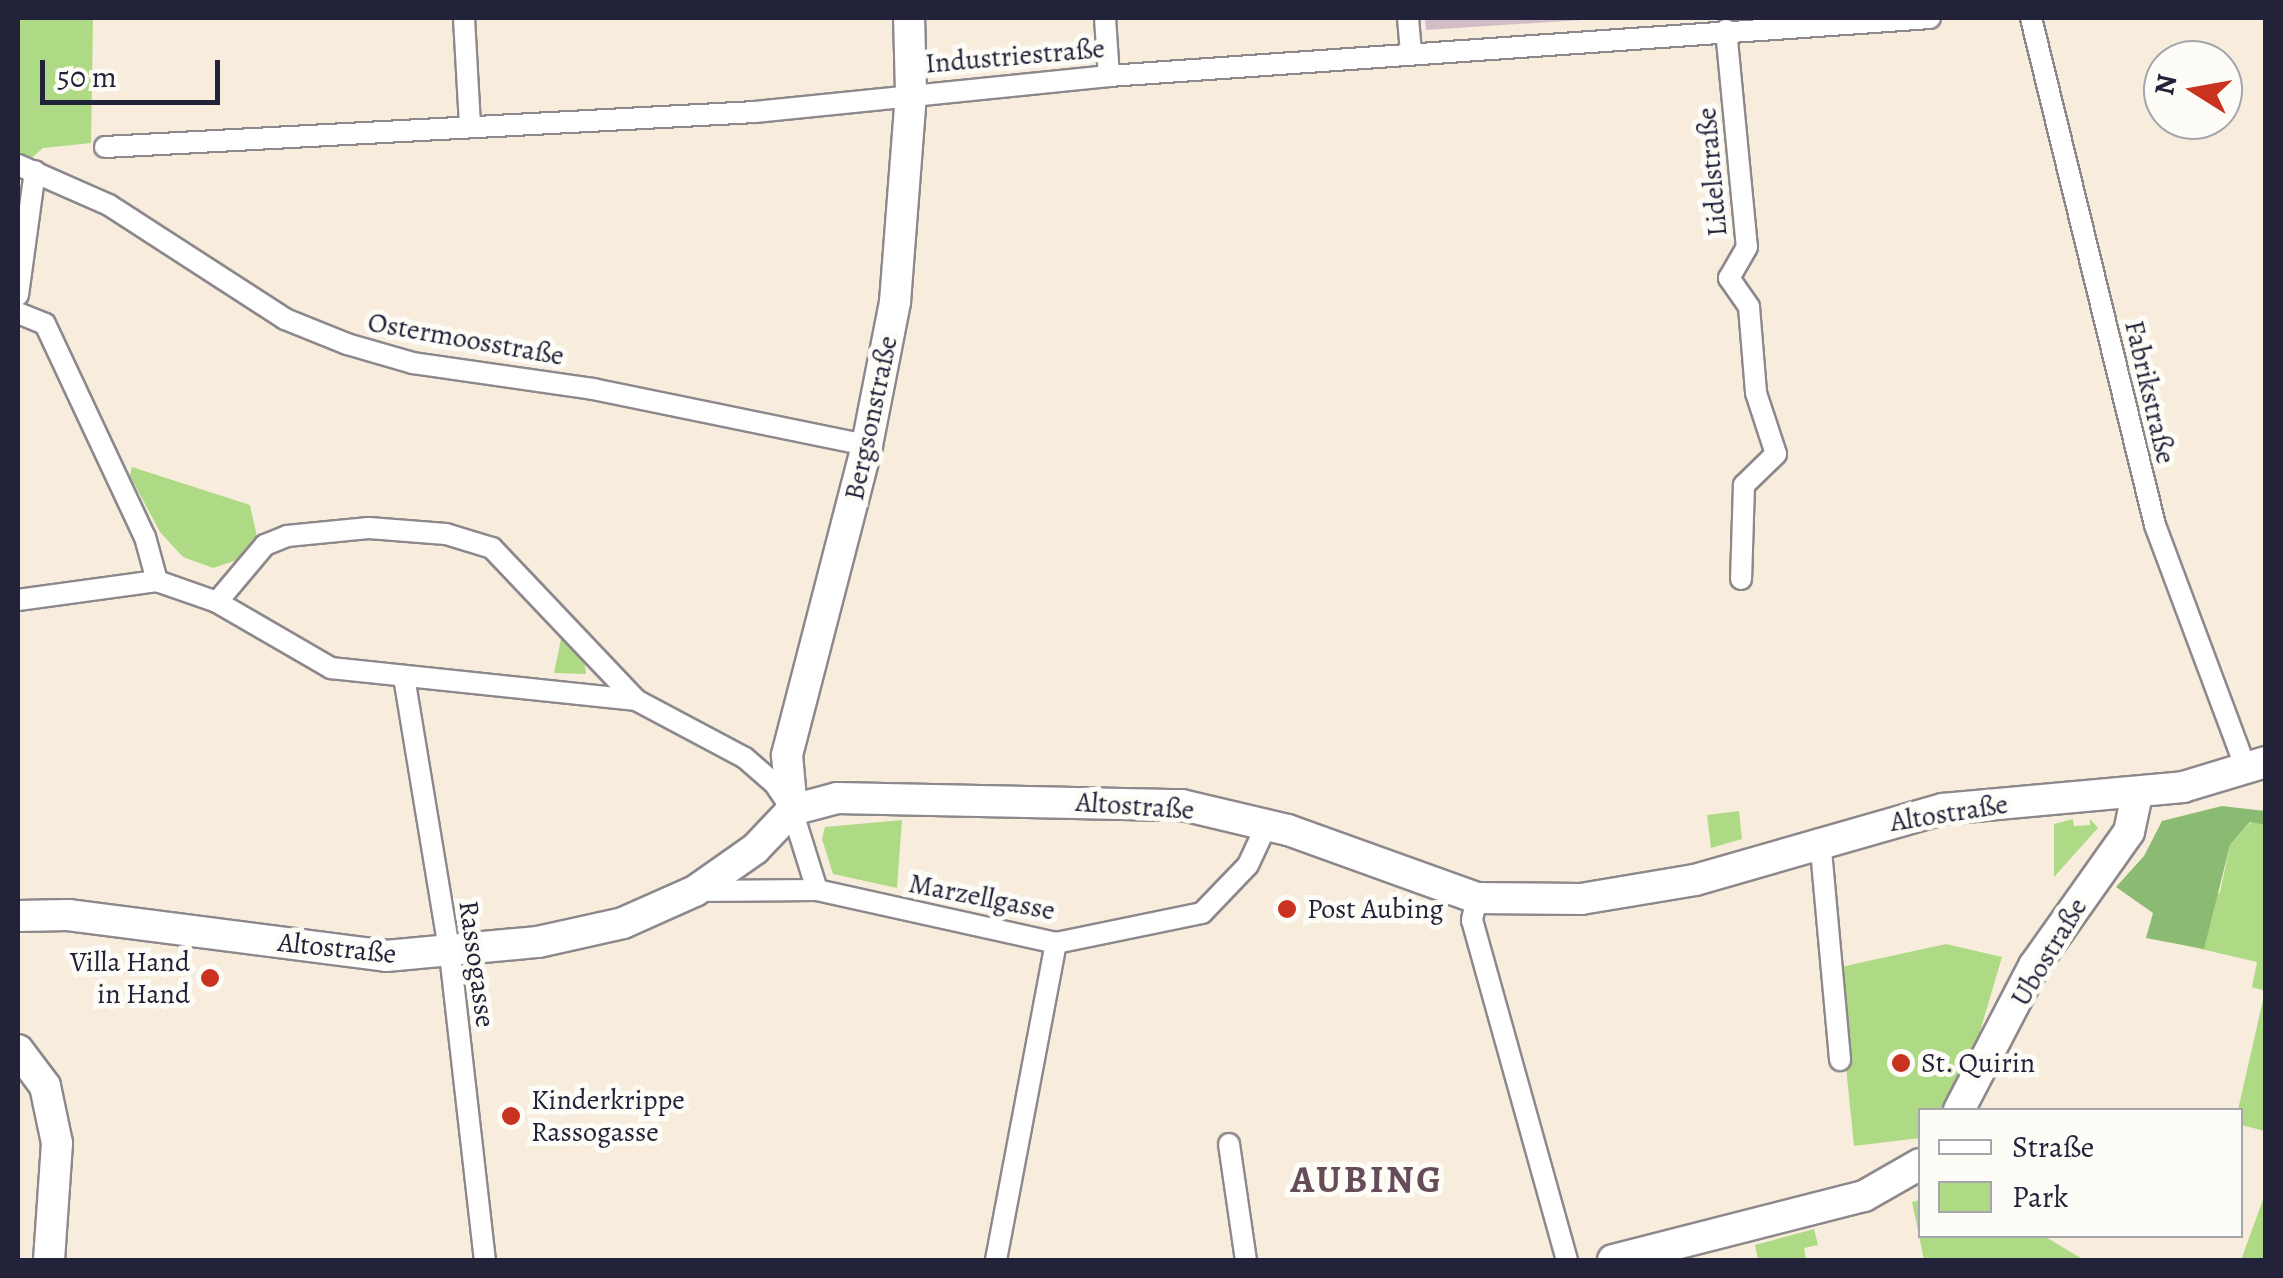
<!DOCTYPE html>
<html>
<head>
<meta charset="utf-8">
<style>
	body { margin:0 }
	#map { position:relative; width:2283px; height:1278px; overflow:hidden; background:#f8eddc; font-family:Alegreya,serif }
	div>[style] { position:absolute }
	[style*='--x'] { left:calc(var(--x)*1px); top:calc(var(--y)*1px); width:calc(var(--w)*1px); rotate:calc(var(--a)*1deg) }
	.industrial>* { inset:0; background:#d2bdc7 }
	.green>* { inset:0; background:#afda85 }
	.forest>* { inset:0; background:#8bba72 }
	.roads { filter:drop-shadow(2px 0 #8d888c) drop-shadow(-2px 0 #8d888c) drop-shadow(0 2px #8d888c) drop-shadow(0 -2px #8d888c) }
	.street>* { height:20px; margin:-10px; padding:0 10px; transform-origin:10px; border-radius:10px; background:#fff }
	.secondary>* { height:30px; margin:-15px; padding:0 15px; transform-origin:15px; border-radius:15px; background:#fff }
	.dots>* { width:28px; height:28px; translate:-50% -50%; box-sizing:border-box; border:5px solid #fdfcf7; border-radius:50% }
	span { translate:-50% -50%; white-space:nowrap; text-align:center; line-height:1.15; -webkit-text-stroke:10px #fdfcf7; paint-order:stroke }
	.street-label { font-size:28px; color:#22223b }
	.poi-label { font-size:28px; color:#22223b }
	.left { translate:0 -50%; text-align:left }
	.right { translate:-100% -50%; text-align:right }
	.district-label { font-size:38px; color:#664b58; font-weight:700; letter-spacing:2.5px }
	.frame { position:absolute; inset:0; border:20px solid #22223b; pointer-events:none }
	.legend { position:absolute; left:1918px; top:1108px; width:325px; height:130px; box-sizing:border-box; background:#fdfcf7; border:2px solid #a5a5ac; margin:0; padding:12px 18px; list-style:none; font-size:30px; color:#22223b }
	.legend li { display:flex; align-items:center; gap:20px; height:50px }
	.legend b { width:50px; border:2px solid #a5a5ac }
	.north { position:absolute; left:2143px; top:40px; width:100px; height:100px; box-sizing:border-box; background:#fdfcf7; border:2px solid #a5a5ac; border-radius:50%; rotate:281deg; font-size:28px; font-weight:700; line-height:40px; text-align:center; color:#22223b }
	.north::after { content:''; display:block; margin:auto; width:35px; height:45px; background:#c8321e; clip-path:polygon(50% 0,100% 100%,50% 72%,0 100%) }
	.scale { position:absolute; left:40px; top:60px; width:180px; height:45px; box-sizing:border-box; border:5px solid #22223b; border-top:0; padding-left:12px; font-size:30px; line-height:35px; white-space:nowrap; color:#22223b; -webkit-text-stroke:8px #fdfcf7; paint-order:stroke }
</style>
</head>
<body>
<div id="map">
	<div class="industrial">
		<div style="clip-path:polygon(1425px 18px,1614px 18px,1426px 30px)"></div>
	</div>
	<div class="green">
		<div style="clip-path:polygon(18px 18px,93px 18px,91px 143px,43px 148px,28px 161px,18px 157px)"></div>
		<div style="clip-path:polygon(132px 467px,250px 505px,257px 537px,243px 558px,213px 568px,183px 557px,160px 532px,130px 476px)"></div>
		<div style="clip-path:polygon(562px 634px,584px 658px,586px 674px,554px 673px)"></div>
		<div style="clip-path:polygon(1739px 811px,1742px 839px,1711px 848px,1707px 815px)"></div>
		<div style="clip-path:polygon(2073px 819px,2074px 826px,2090px 825px,2090px 819px,2098px 828px,2054px 877px,2054px 824px)"></div>
		<div style="clip-path:polygon(902px 820px,897px 888px,833px 874px,822px 839px,825px 827px)"></div>
		<div style="clip-path:polygon(2251px 822px,2265px 825px,2265px 1131px,2241px 1125px,2238px 1110px,2265px 991px,2252px 987px,2257px 962px,2158px 939px,2220px 892px,2230px 845px)"></div>
		<div style="clip-path:polygon(1946px 944px,2002px 957px,1971px 1062px,1941px 1110px,1920px 1110px,1920px 1138px,1854px 1146px,1836px 968px)"></div>
		<div style="clip-path:polygon(2265px 1194px,2265px 1260px,2241px 1260px)"></div>
		<div style="clip-path:polygon(1920px 1200px,1920px 1236px,2044px 1236px,2084px 1260px,1924px 1260px,1912px 1202px)"></div>
		<div style="clip-path:polygon(1814px 1229px,1818px 1245px,1804px 1248px,1806px 1260px,1758px 1260px,1755px 1245px)"></div>
	</div>
	<div class="forest">
		<div style="clip-path:polygon(2222px 806px,2265px 811px,2265px 825px,2250px 822px,2230px 845px,2204px 949px,2146px 938px,2153px 913px,2116px 887px,2144px 856px,2162px 821px)"></div>
	</div>
	<div class="roads">
		<div class="street">
			<div style="--x:464;--y:18;--w:109;--a:86.8"></div>
			<div style="--x:1105;--y:18;--w:58;--a:86.1"></div>
			<div style="--x:1408;--y:18;--w:35;--a:85"></div>
			<div style="--x:2031;--y:18;--w:522;--a:76.26"></div>
			<div style="--x:2155;--y:525;--w:260;--a:69.5"></div>
			<div style="--x:1726;--y:30;--w:218;--a:84.5"></div>
			<div style="--x:1747;--y:247;--w:36;--a:120"></div>
			<div style="--x:1729;--y:278;--w:35;--a:55"></div>
			<div style="--x:1749;--y:307;--w:86;--a:85.3"></div>
			<div style="--x:1756;--y:393;--w:64;--a:71.8"></div>
			<div style="--x:1776;--y:454;--w:45;--a:135.9"></div>
			<div style="--x:1744;--y:485;--w:94;--a:91.8"></div>
			<div style="--x:105;--y:147;--w:651;--a:-3.08"></div>
			<div style="--x:755;--y:112;--w:356;--a:-5.8"></div>
			<div style="--x:1109;--y:76;--w:823;--a:-4.04"></div>
			<div style="--x:18;--y:165;--w:99;--a:23.7"></div>
			<div style="--x:109;--y:205;--w:210;--a:32.9"></div>
			<div style="--x:285;--y:319;--w:67;--a:22"></div>
			<div style="--x:347;--y:344;--w:69;--a:16.1"></div>
			<div style="--x:413;--y:363;--w:182;--a:8.2"></div>
			<div style="--x:593;--y:389;--w:280;--a:11.6"></div>
			<div style="--x:18;--y:295;--w:125;--a:-82.2"></div>
			<div style="--x:18;--y:313;--w:29;--a:22"></div>
			<div style="--x:45;--y:324;--w:235;--a:64.9"></div>
			<div style="--x:145;--y:537;--w:46;--a:74.7"></div>
			<div style="--x:18;--y:600;--w:140;--a:-7.8"></div>
			<div style="--x:157;--y:581;--w:64;--a:19.3"></div>
			<div style="--x:217;--y:602;--w:75;--a:-49.9"></div>
			<div style="--x:265;--y:545;--w:24;--a:-22"></div>
			<div style="--x:287;--y:536;--w:82;--a:-5.6"></div>
			<div style="--x:369;--y:528;--w:77;--a:4.5"></div>
			<div style="--x:446;--y:534;--w:48;--a:16.9"></div>
			<div style="--x:492;--y:548;--w:209;--a:46.5"></div>
			<div style="--x:636;--y:700;--w:123;--a:28"></div>
			<div style="--x:745;--y:758;--w:38;--a:41"></div>
			<div style="--x:774;--y:783;--w:32;--a:56"></div>
			<div style="--x:792;--y:810;--w:84;--a:72.6"></div>
			<div style="--x:217;--y:602;--w:132;--a:30.1"></div>
			<div style="--x:331;--y:668;--w:307;--a:6"></div>
			<div style="--x:404;--y:677;--w:281;--a:80.6"></div>
			<div style="--x:450;--y:954;--w:308;--a:83.5"></div>
			<div style="--x:1820;--y:839;--w:222;--a:84.8"></div>
			<div style="--x:697;--y:891;--w:120;--a:-0.5"></div>
			<div style="--x:817;--y:890;--w:245;--a:12.5"></div>
			<div style="--x:1056;--y:943;--w:149;--a:-11.6"></div>
			<div style="--x:1202;--y:913;--w:66;--a:-46.2"></div>
			<div style="--x:1248;--y:865;--w:45;--a:-65.1"></div>
			<div style="--x:1477;--y:898;--w:23;--a:103"></div>
			<div style="--x:1472;--y:920;--w:353;--a:74.4"></div>
			<div style="--x:1229;--y:1144;--w:117;--a:81.7"></div>
			<div style="--x:996;--y:1260;--w:323;--a:-79.3"></div>
		</div>
		<div class="secondary">
			<div style="--x:792;--y:810;--w:55;--a:-95.2"></div>
			<div style="--x:787;--y:755;--w:320;--a:-75.5"></div>
			<div style="--x:867;--y:445;--w:146;--a:-78.9"></div>
			<div style="--x:895;--y:302;--w:211;--a:-85.6"></div>
			<div style="--x:911;--y:92;--w:74;--a:-91.5"></div>
			<div style="--x:18;--y:916;--w:50;--a:-1.1"></div>
			<div style="--x:68;--y:915;--w:321;--a:7.3"></div>
			<div style="--x:386;--y:956;--w:153;--a:-5.3"></div>
			<div style="--x:538;--y:942;--w:87;--a:-12.6"></div>
			<div style="--x:623;--y:923;--w:79;--a:-24"></div>
			<div style="--x:695;--y:891;--w:73;--a:-35"></div>
			<div style="--x:755;--y:849;--w:54;--a:-46.5"></div>
			<div style="--x:792;--y:810;--w:47;--a:-14.9"></div>
			<div style="--x:837;--y:798;--w:345;--a:1.2"></div>
			<div style="--x:1182;--y:805;--w:109;--a:13.3"></div>
			<div style="--x:1288;--y:830;--w:201;--a:19.8"></div>
			<div style="--x:1477;--y:898;--w:104;--a:0.6"></div>
			<div style="--x:1581;--y:899;--w:116;--a:-9.5"></div>
			<div style="--x:1695;--y:880;--w:258;--a:-16"></div>
			<div style="--x:1943;--y:809;--w:241;--a:-5.2"></div>
			<div style="--x:2183;--y:787;--w:87;--a:-16.8"></div>
			<div style="--x:18;--y:1050;--w:45;--a:53.1"></div>
			<div style="--x:45;--y:1086;--w:58;--a:78.1"></div>
			<div style="--x:57;--y:1143;--w:117;--a:93.9"></div>
			<div style="--x:1959;--y:1110;--w:162;--a:-62.5"></div>
			<div style="--x:2034;--y:966;--w:164;--a:-54.7"></div>
			<div style="--x:2129;--y:832;--w:39;--a:-78"></div>
			<div style="--x:1613;--y:1260;--w:259;--a:-14.3"></div>
			<div style="--x:1864;--y:1196;--w:64;--a:-29.7"></div>
		</div>
	</div>
	<div class="dots">
		<div style="left:1287px;top:909px;background:#c8321e"></div>
		<div style="left:210px;top:978px;background:#c8321e"></div>
		<div style="left:1901px;top:1063px;background:#c8321e"></div>
		<div style="left:511px;top:1116px;background:#c8321e"></div>
	</div>
	<div class="street-label">
		<span style="left:1015px;top:56px;rotate:-5deg">Industriestraße</span>
		<span style="left:1712px;top:172px;rotate:-95deg">Lidelstraße</span>
		<span style="left:466px;top:339px;rotate:10deg">Ostermoosstraße</span>
		<span style="left:2150px;top:392px;rotate:77deg">Fabrikstraße</span>
		<span style="left:871px;top:418px;rotate:-78deg">Bergsonstraße</span>
		<span style="left:1135px;top:806px;rotate:4deg">Altostraße</span>
		<span style="left:1949px;top:813px;rotate:-9deg">Altostraße</span>
		<span style="left:982px;top:897px;rotate:11deg">Marzellgasse</span>
		<span style="left:337px;top:948px;rotate:6deg">Altostraße</span>
		<span style="left:2049px;top:952px;rotate:-59deg">Ubostraße</span>
		<span style="left:477px;top:964px;rotate:82deg">Rassogasse</span>
	</div>
	<div class="poi-label">
		<span class="left" style="left:1307px;top:909px">Post Aubing</span>
		<span class="right" style="left:190px;top:978px">Villa Hand<br>in Hand</span>
		<span class="left" style="left:1921px;top:1063px">St. Quirin</span>
		<span class="left" style="left:531px;top:1116px">Kinderkrippe<br>Rassogasse</span>
	</div>
	<div class="district-label">
		<span style="left:1367px;top:1180px">AUBING</span>
	</div>
	<div class="frame"></div>
	<ul class="legend">
	<li><b style="height:12px;background:#fff"></b>Straße</li>
	<li><b style="height:28px;background:#afda85"></b>Park</li>
	</ul>
	<div class="north">N</div>
	<div class="scale">50 m</div>
</div>
</body>
</html>
